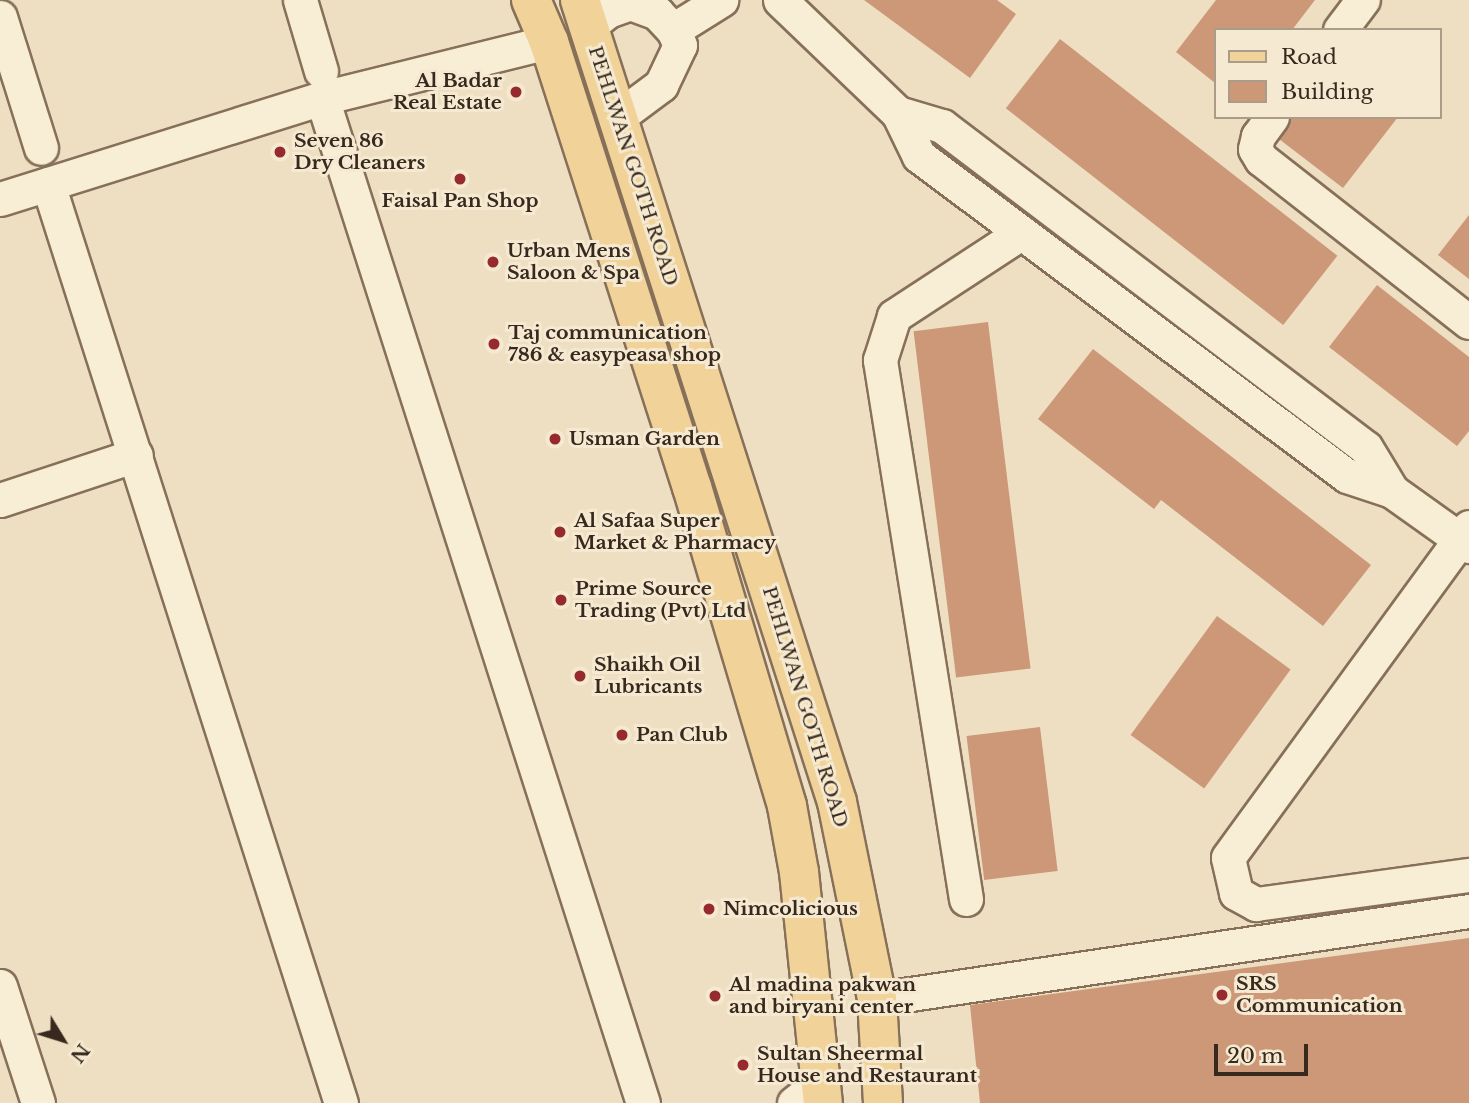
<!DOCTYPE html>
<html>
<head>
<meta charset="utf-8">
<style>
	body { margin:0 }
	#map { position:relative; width:1469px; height:1103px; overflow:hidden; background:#eedfc2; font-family:"Libre Baskerville",serif }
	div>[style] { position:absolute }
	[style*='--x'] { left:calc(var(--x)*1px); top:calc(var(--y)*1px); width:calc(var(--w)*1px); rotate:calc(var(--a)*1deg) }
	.building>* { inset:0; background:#cc9878; transform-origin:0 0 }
	.roads { filter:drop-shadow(2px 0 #877059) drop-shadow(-2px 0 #877059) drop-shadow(0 2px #877059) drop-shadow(0 -2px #877059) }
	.minor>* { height:33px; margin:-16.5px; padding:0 16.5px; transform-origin:16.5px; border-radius:16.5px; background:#f8edd5 }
	.major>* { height:38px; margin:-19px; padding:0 19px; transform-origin:19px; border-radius:19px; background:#f1d399 }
	.dots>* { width:19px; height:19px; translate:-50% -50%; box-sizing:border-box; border:4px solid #f5ead1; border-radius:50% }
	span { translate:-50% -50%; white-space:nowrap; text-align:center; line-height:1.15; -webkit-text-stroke:6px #f5ead1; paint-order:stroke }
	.poi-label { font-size:19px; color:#37291d; font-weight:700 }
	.right { translate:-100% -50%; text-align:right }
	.left { translate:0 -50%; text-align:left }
	.street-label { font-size:19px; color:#37291d }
	.legend { position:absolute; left:1214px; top:28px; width:228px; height:91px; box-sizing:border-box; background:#f5ead1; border:2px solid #a99d89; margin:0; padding:9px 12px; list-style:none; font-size:21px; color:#37291d }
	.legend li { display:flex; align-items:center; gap:14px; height:35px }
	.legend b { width:35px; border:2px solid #a99d89 }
	.north { position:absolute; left:28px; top:1005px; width:70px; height:70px; -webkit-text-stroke:5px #f5ead1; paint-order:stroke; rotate:128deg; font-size:19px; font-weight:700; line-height:28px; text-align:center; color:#37291d }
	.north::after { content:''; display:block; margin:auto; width:24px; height:32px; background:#37291d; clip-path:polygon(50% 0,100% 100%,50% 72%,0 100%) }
	.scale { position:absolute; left:1214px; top:1044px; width:94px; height:32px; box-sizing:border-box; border:4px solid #37291d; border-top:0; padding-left:9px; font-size:21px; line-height:24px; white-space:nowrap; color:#37291d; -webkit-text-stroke:5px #f5ead1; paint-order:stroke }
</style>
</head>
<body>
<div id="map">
	<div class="building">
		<div style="clip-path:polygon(864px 0,997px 0,1016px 14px,970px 78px)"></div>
		<div style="clip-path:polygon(1216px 0,1315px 0,1292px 30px,1215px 30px,1215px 83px,1176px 52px)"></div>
		<div style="left:1060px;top:39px;width:352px;height:88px;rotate:38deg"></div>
		<div style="clip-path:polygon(1291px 117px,1398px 117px,1343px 188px,1279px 139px)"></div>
		<div style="clip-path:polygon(1469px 215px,1469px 279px,1438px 255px)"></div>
		<div style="clip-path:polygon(1377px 285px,1469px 357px,1469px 431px,1457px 446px,1329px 347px)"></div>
		<div style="left:988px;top:322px;width:349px;height:75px;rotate:83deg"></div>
		<div style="clip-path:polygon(1093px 349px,1371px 565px,1323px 626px,1161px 500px,1154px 509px,1038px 419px)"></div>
		<div style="left:1217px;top:616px;width:91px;height:147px;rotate:36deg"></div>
		<div style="left:1040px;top:727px;width:145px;height:74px;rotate:83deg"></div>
		<div style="clip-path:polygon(1469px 938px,1469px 1103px,980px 1103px,970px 1005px)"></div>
	</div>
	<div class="roads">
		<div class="minor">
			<div style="--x:300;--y:0;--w:74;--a:73.5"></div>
			<div style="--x:780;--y:0;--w:163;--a:43.8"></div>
			<div style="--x:898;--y:113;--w:48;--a:64"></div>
			<div style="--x:919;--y:156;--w:534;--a:36.78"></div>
			<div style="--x:1347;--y:476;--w:47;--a:18.4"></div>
			<div style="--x:1392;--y:491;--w:95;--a:35.5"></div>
			<div style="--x:0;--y:17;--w:137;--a:72.6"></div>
			<div style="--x:588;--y:27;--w:26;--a:-39"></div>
			<div style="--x:608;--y:11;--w:23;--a:-20"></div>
			<div style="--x:630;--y:3;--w:29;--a:20"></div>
			<div style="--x:657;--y:13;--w:23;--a:47"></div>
			<div style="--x:673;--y:30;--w:57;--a:-32"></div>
			<div style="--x:1340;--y:30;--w:38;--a:-53"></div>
			<div style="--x:322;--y:98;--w:1055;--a:72.29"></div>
			<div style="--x:898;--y:113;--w:46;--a:16.5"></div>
			<div style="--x:942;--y:126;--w:532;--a:37.21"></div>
			<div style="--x:1366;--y:448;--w:50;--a:58.8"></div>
			<div style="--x:618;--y:117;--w:54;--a:-36.7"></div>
			<div style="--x:661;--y:85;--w:44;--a:-64.6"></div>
			<div style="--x:680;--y:45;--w:17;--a:-115"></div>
			<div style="--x:1272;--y:117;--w:24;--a:126"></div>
			<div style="--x:1258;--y:136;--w:13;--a:103"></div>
			<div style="--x:1255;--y:149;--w:12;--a:59"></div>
			<div style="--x:1261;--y:159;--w:264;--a:38.1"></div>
			<div style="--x:48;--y:184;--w:965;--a:72.32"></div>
			<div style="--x:0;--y:199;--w:337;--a:-17.4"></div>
			<div style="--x:322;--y:98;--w:234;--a:-13.9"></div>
			<div style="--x:0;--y:500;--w:143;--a:-18.3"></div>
			<div style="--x:1469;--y:527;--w:409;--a:126.1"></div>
			<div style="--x:1228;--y:858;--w:36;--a:77"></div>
			<div style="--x:1236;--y:893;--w:23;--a:29"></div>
			<div style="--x:1256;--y:904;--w:215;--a:-7.8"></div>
			<div style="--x:966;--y:899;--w:546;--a:-99.07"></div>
			<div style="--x:880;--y:360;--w:46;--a:-72.3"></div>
			<div style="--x:894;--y:316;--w:152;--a:-33.2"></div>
			<div style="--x:0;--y:986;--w:123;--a:72"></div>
			<div style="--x:877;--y:999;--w:599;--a:-8.46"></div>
			<div style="--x:794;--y:1103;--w:34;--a:-38"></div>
		</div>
		<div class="major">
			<div style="--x:531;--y:0;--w:46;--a:66.8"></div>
			<div style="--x:549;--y:42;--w:467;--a:72.2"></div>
			<div style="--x:692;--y:487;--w:333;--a:73.4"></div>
			<div style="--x:787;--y:806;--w:67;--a:79.7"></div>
			<div style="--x:799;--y:872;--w:232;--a:84.1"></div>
			<div style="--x:580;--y:0;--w:842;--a:72.23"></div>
			<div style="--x:837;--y:802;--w:201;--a:78.5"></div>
			<div style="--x:877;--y:999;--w:104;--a:86.7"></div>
		</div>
	</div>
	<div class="dots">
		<div style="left:516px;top:92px;background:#962a2d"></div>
		<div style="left:280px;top:152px;background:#962a2d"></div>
		<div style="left:460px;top:179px;background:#962a2d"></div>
		<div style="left:493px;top:262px;background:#962a2d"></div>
		<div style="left:494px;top:344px;background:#962a2d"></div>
		<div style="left:555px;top:439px;background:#962a2d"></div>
		<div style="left:560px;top:532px;background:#962a2d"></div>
		<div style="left:561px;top:600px;background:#962a2d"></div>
		<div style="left:580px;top:676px;background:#962a2d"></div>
		<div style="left:622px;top:735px;background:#962a2d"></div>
		<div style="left:709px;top:909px;background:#962a2d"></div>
		<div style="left:1222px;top:995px;background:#962a2d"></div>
		<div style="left:715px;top:996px;background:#962a2d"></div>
		<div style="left:743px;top:1065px;background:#962a2d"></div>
	</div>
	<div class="poi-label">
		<span class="right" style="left:502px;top:92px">Al Badar<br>Real Estate</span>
		<span class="left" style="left:294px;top:152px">Seven 86<br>Dry Cleaners</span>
		<span style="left:460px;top:201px">Faisal Pan Shop</span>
		<span class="left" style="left:507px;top:262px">Urban Mens<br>Saloon &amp; Spa</span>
		<span class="left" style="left:508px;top:344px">Taj communication<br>786 &amp; easypeasa shop</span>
		<span class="left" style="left:569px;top:439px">Usman Garden</span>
		<span class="left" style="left:574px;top:532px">Al Safaa Super<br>Market &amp; Pharmacy</span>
		<span class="left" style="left:575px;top:600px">Prime Source<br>Trading (Pvt) Ltd</span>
		<span class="left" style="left:594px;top:676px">Shaikh Oil<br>Lubricants</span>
		<span class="left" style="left:636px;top:735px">Pan Club</span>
		<span class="left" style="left:723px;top:909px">Nimcolicious</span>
		<span class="left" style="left:1236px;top:995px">SRS<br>Communication</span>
		<span class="left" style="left:729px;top:996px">Al madina pakwan<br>and biryani center</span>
		<span class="left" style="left:757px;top:1065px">Sultan Sheermal<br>House and Restaurant</span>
	</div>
	<div class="street-label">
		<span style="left:633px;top:166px;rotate:72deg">PEHLWAN GOTH ROAD</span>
		<span style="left:805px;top:707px;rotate:73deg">PEHLWAN GOTH ROAD</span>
	</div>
	<ul class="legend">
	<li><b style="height:9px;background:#f1d399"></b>Road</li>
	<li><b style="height:19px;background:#cc9878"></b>Building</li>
	</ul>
	<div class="north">N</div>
	<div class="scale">20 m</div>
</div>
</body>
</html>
